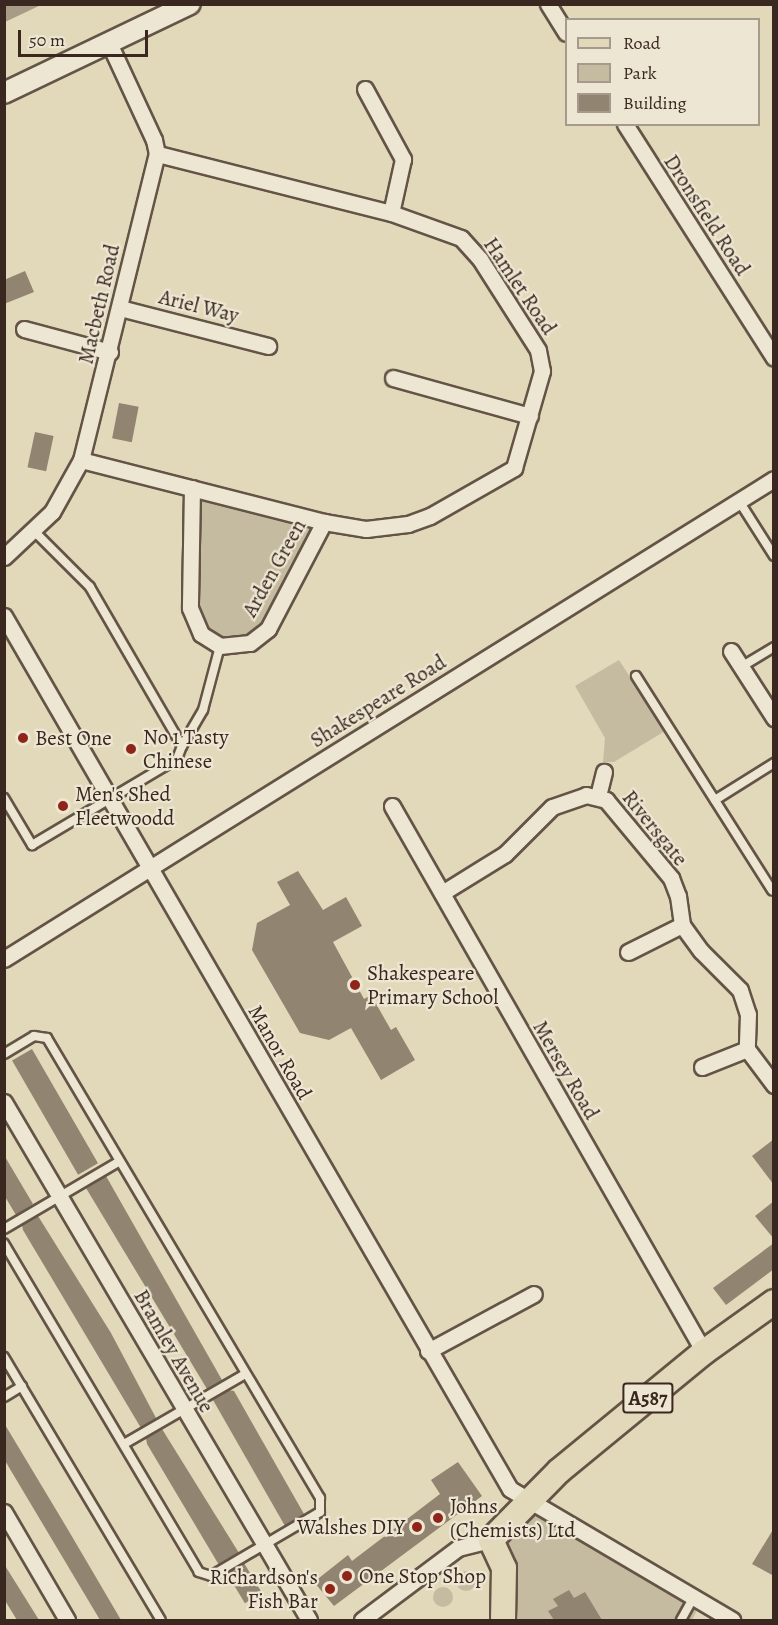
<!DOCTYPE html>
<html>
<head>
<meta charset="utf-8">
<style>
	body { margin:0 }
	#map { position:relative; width:778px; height:1625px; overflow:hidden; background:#e2d9bb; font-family:Alegreya,serif }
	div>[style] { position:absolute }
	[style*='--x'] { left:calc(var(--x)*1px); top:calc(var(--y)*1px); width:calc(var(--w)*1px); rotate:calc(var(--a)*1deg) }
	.green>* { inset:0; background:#c5bba0 }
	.round { border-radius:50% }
	.water>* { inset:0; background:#a99c86 }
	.building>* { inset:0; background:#918470; transform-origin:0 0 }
	.roads { filter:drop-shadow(2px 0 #645446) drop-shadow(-2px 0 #645446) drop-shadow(0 2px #645446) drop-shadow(0 -2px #645446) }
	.service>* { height:8px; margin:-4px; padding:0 4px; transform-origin:4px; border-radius:4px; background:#ece6d3 }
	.minor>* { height:15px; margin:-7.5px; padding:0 7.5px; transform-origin:7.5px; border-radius:7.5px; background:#ece6d3 }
	.tertiary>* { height:20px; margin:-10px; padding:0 10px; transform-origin:10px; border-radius:10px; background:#ece6d3 }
	.primary>* { height:24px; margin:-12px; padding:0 12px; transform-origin:12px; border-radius:12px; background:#e2d9bb }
	.dots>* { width:16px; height:16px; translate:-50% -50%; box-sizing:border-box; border:3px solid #ece6d3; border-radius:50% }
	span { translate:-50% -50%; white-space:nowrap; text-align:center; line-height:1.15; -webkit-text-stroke:4.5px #ece6d3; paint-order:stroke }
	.shield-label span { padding:2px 4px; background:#ece6d3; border:2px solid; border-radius:4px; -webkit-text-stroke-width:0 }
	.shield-label { font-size:20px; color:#3a271f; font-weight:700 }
	.street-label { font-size:21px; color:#3a271f }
	.poi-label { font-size:21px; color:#3a271f }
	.left { translate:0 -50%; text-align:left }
	.right { translate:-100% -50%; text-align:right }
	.frame { position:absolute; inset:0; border:6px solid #3a271f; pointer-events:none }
	.legend { position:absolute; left:565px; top:18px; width:195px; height:108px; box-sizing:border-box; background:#ece6d3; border:2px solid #a59a8b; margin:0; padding:8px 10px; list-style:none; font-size:18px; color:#3a271f }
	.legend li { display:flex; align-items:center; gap:12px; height:30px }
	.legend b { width:30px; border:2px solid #a59a8b }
	.scale { position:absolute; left:18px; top:30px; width:130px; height:27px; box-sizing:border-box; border:3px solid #3a271f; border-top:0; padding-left:8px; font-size:18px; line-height:21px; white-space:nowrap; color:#3a271f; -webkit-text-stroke:4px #ece6d3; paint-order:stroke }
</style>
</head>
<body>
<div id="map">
	<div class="green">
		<div style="clip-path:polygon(192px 488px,324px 522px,275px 618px,239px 646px,197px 627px)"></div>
		<div style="clip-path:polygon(619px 660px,665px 731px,614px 762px,603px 762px,605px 738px,575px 686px)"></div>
		<div style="clip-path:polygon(529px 1502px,701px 1602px,692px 1620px,503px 1620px,491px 1540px)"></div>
		<div class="round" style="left:456px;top:1571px;width:20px;height:20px"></div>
		<div class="round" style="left:433px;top:1587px;width:20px;height:20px"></div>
	</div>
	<div class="water">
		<div style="clip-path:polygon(5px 4px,41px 4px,41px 5px,5px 22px)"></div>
	</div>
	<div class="building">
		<div style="clip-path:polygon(25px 271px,34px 292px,4px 304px,4px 280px)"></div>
		<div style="left:119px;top:403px;width:20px;height:36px;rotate:11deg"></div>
		<div style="left:35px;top:432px;width:19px;height:36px;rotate:12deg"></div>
		<div style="clip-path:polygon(298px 871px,323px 910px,346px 897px,362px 926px,333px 942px,364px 999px,371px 995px,391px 1030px,396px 1027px,415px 1060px,381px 1080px,351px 1028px,329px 1040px,300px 1033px,252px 950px,257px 923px,290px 905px,277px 882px)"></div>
		<div style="left:32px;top:1049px;width:132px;height:23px;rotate:60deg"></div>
		<div style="clip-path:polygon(774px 1139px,774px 1185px,752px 1156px)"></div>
		<div style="clip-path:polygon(4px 1155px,33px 1204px,16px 1215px,4px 1195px)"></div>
		<div style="clip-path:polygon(106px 1176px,222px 1380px,207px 1389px,86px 1188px)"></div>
		<div style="clip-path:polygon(774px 1201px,774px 1239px,755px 1216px)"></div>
		<div style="clip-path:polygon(38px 1216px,111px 1333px,156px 1418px,141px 1428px,23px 1230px,22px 1225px)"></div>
		<div style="clip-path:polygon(774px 1243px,774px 1269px,726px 1305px,713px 1288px)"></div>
		<div style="clip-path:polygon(228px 1390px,234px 1391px,304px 1514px,285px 1526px,213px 1400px)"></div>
		<div style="clip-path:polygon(4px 1423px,67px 1528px,121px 1620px,100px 1620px,4px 1459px)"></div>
		<div style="clip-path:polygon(162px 1429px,239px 1553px,219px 1565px,147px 1444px,146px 1438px)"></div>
		<div style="clip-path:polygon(458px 1462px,482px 1496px,334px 1606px,314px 1582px,348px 1555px,352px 1561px,440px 1494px,431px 1480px)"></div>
		<div style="clip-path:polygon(774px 1528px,774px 1576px,752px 1564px)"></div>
		<div style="left:244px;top:1563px;width:35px;height:20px;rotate:59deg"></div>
		<div style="clip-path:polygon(4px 1564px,39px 1620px,17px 1620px,4px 1599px)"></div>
		<div style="clip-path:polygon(569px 1590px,574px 1598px,585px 1592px,602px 1620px,554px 1620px,548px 1611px,558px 1606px,553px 1599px)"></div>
	</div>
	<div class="roads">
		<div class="service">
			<div style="--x:739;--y:501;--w:65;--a:57.5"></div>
			<div style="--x:741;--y:667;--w:39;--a:-31"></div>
			<div style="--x:636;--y:676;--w:254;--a:57.6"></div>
			<div style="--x:182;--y:746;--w:42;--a:-59.7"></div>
			<div style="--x:203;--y:710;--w:66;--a:-75.1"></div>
			<div style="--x:4;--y:798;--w:55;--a:59.2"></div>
			<div style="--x:32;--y:845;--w:169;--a:-30.7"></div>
			<div style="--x:177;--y:759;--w:14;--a:-69"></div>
			<div style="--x:182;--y:746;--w:184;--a:-120.1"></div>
			<div style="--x:90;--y:587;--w:78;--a:-135"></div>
			<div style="--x:715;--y:800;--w:70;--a:-32.1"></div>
			<div style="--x:4;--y:1054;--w:35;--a:-31"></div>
			<div style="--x:34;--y:1036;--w:13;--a:9"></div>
			<div style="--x:47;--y:1038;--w:535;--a:59.31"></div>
			<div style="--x:320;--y:1498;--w:14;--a:90"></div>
			<div style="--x:320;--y:1512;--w:126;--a:149.6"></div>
			<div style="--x:211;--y:1576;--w:13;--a:-162"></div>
			<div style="--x:199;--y:1572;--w:382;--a:-120.7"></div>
			<div style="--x:4;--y:1229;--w:134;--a:-30.4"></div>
			<div style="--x:4;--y:1357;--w:306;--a:59.2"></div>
			<div style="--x:4;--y:1397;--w:21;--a:-31"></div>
			<div style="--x:124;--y:1444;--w:140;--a:-30"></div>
			<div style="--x:681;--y:1620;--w:25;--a:-61"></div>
		</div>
		<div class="minor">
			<div style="--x:548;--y:4;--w:34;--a:58"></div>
			<div style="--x:365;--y:89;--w:80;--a:61.5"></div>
			<div style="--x:403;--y:159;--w:55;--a:102.5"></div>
			<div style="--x:625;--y:124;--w:277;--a:57.5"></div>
			<div style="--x:120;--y:308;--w:153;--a:14.4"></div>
			<div style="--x:24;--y:329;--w:89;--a:15"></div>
			<div style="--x:393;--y:378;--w:142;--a:15.5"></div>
			<div style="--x:81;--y:460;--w:251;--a:14.3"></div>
			<div style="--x:324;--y:522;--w:43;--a:9.5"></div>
			<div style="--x:366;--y:529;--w:42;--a:-6.8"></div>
			<div style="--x:408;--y:524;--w:23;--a:-20"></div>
			<div style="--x:430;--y:516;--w:97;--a:-29.7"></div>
			<div style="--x:514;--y:468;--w:101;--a:-73.9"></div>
			<div style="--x:542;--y:371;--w:21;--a:-101"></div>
			<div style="--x:538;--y:350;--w:108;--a:-122.5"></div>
			<div style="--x:480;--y:259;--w:28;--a:-132"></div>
			<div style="--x:461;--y:238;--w:74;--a:-160.3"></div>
			<div style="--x:391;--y:213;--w:241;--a:-165.8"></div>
			<div style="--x:192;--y:488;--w:120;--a:91"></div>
			<div style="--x:190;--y:608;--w:28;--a:67"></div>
			<div style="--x:201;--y:634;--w:22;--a:32"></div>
			<div style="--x:220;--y:646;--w:30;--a:-6"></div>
			<div style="--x:250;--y:643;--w:23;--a:-38"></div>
			<div style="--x:268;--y:629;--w:121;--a:-62.4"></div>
			<div style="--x:4;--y:557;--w:66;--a:-43.2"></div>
			<div style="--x:52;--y:512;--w:60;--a:-60.9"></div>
			<div style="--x:81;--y:460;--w:315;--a:-76.1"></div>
			<div style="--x:157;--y:154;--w:14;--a:-102"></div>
			<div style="--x:154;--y:140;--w:107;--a:-114.9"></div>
			<div style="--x:4;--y:616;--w:1009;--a:59.9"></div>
			<div style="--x:510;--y:1489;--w:258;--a:30.5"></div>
			<div style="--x:731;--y:651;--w:80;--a:57.3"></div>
			<div style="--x:598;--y:796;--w:25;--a:-76"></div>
			<div style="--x:392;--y:806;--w:629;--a:60.26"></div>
			<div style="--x:442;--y:893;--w:74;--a:-31.8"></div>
			<div style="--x:505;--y:854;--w:66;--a:-45"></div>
			<div style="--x:552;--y:807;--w:36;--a:-19"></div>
			<div style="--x:586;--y:795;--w:21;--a:14"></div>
			<div style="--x:606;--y:800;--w:102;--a:50.2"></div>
			<div style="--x:671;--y:878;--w:19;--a:69"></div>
			<div style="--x:678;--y:896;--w:29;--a:82"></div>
			<div style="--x:682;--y:925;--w:32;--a:54"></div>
			<div style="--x:701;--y:951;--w:55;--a:45"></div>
			<div style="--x:740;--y:990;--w:25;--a:72"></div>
			<div style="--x:748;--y:1014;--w:35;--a:92"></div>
			<div style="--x:747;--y:1049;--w:45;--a:53.1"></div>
			<div style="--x:628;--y:952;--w:60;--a:-26.6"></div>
			<div style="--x:4;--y:959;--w:907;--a:-31.94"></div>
			<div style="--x:702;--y:1067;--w:48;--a:-21.8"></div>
			<div style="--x:4;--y:1102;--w:601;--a:59.51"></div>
			<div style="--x:428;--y:1351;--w:120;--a:-28.3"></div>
			<div style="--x:4;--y:1512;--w:125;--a:59.7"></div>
			<div style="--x:362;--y:1620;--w:120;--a:-36.9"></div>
			<div style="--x:458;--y:1548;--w:34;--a:-14"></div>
		</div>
		<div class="tertiary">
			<div style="--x:4;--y:93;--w:206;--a:-25.6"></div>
		</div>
		<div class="primary">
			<div style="--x:503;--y:1620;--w:52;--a:-88.9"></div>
			<div style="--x:504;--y:1568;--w:31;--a:-115"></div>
			<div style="--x:491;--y:1540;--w:97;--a:-45.4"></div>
			<div style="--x:559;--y:1471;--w:188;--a:-39.4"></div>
			<div style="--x:704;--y:1352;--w:86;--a:-35.5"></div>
		</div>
	</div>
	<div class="dots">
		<div style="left:23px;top:738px;background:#8f2418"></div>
		<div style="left:131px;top:749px;background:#8f2418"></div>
		<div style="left:63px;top:806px;background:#8f2418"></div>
		<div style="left:355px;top:985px;background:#8f2418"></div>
		<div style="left:438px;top:1518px;background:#8f2418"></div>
		<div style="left:417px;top:1527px;background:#8f2418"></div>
		<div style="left:347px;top:1576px;background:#8f2418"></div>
		<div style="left:330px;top:1589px;background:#8f2418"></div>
	</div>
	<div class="shield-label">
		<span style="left:648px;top:1398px">A587</span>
	</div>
	<div class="street-label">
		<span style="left:707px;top:215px;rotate:57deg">Dronsfield Road</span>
		<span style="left:520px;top:286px;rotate:56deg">Hamlet Road</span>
		<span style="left:99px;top:304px;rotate:-77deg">Macbeth Road</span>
		<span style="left:199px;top:306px;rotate:14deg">Ariel Way</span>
		<span style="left:274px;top:568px;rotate:-61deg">Arden Green</span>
		<span style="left:378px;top:701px;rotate:-32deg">Shakespeare Road</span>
		<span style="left:655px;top:828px;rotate:51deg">Riversgate</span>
		<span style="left:280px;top:1052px;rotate:60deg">Manor Road</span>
		<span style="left:566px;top:1070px;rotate:60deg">Mersey Road</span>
		<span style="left:174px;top:1351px;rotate:60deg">Bramley Avenue</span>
	</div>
	<div class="poi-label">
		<span class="left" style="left:143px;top:749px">No 1 Tasty<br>Chinese</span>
		<span class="left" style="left:35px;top:738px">Best One</span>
		<span class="left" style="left:75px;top:806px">Men's Shed<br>Fleetwoodd</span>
		<span class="left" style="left:367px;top:985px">Shakespeare<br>Primary School</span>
		<span class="left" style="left:450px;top:1518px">Johns<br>(Chemists) Ltd</span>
		<span class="right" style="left:405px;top:1527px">Walshes DIY</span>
		<span class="left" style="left:359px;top:1576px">One Stop Shop</span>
		<span class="right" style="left:318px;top:1589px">Richardson's<br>Fish Bar</span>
	</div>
	<div class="frame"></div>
	<ul class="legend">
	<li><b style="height:8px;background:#e2d9bb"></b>Road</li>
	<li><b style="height:16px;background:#c5bba0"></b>Park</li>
	<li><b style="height:16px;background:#918470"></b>Building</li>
	</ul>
	<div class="scale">50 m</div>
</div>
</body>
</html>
